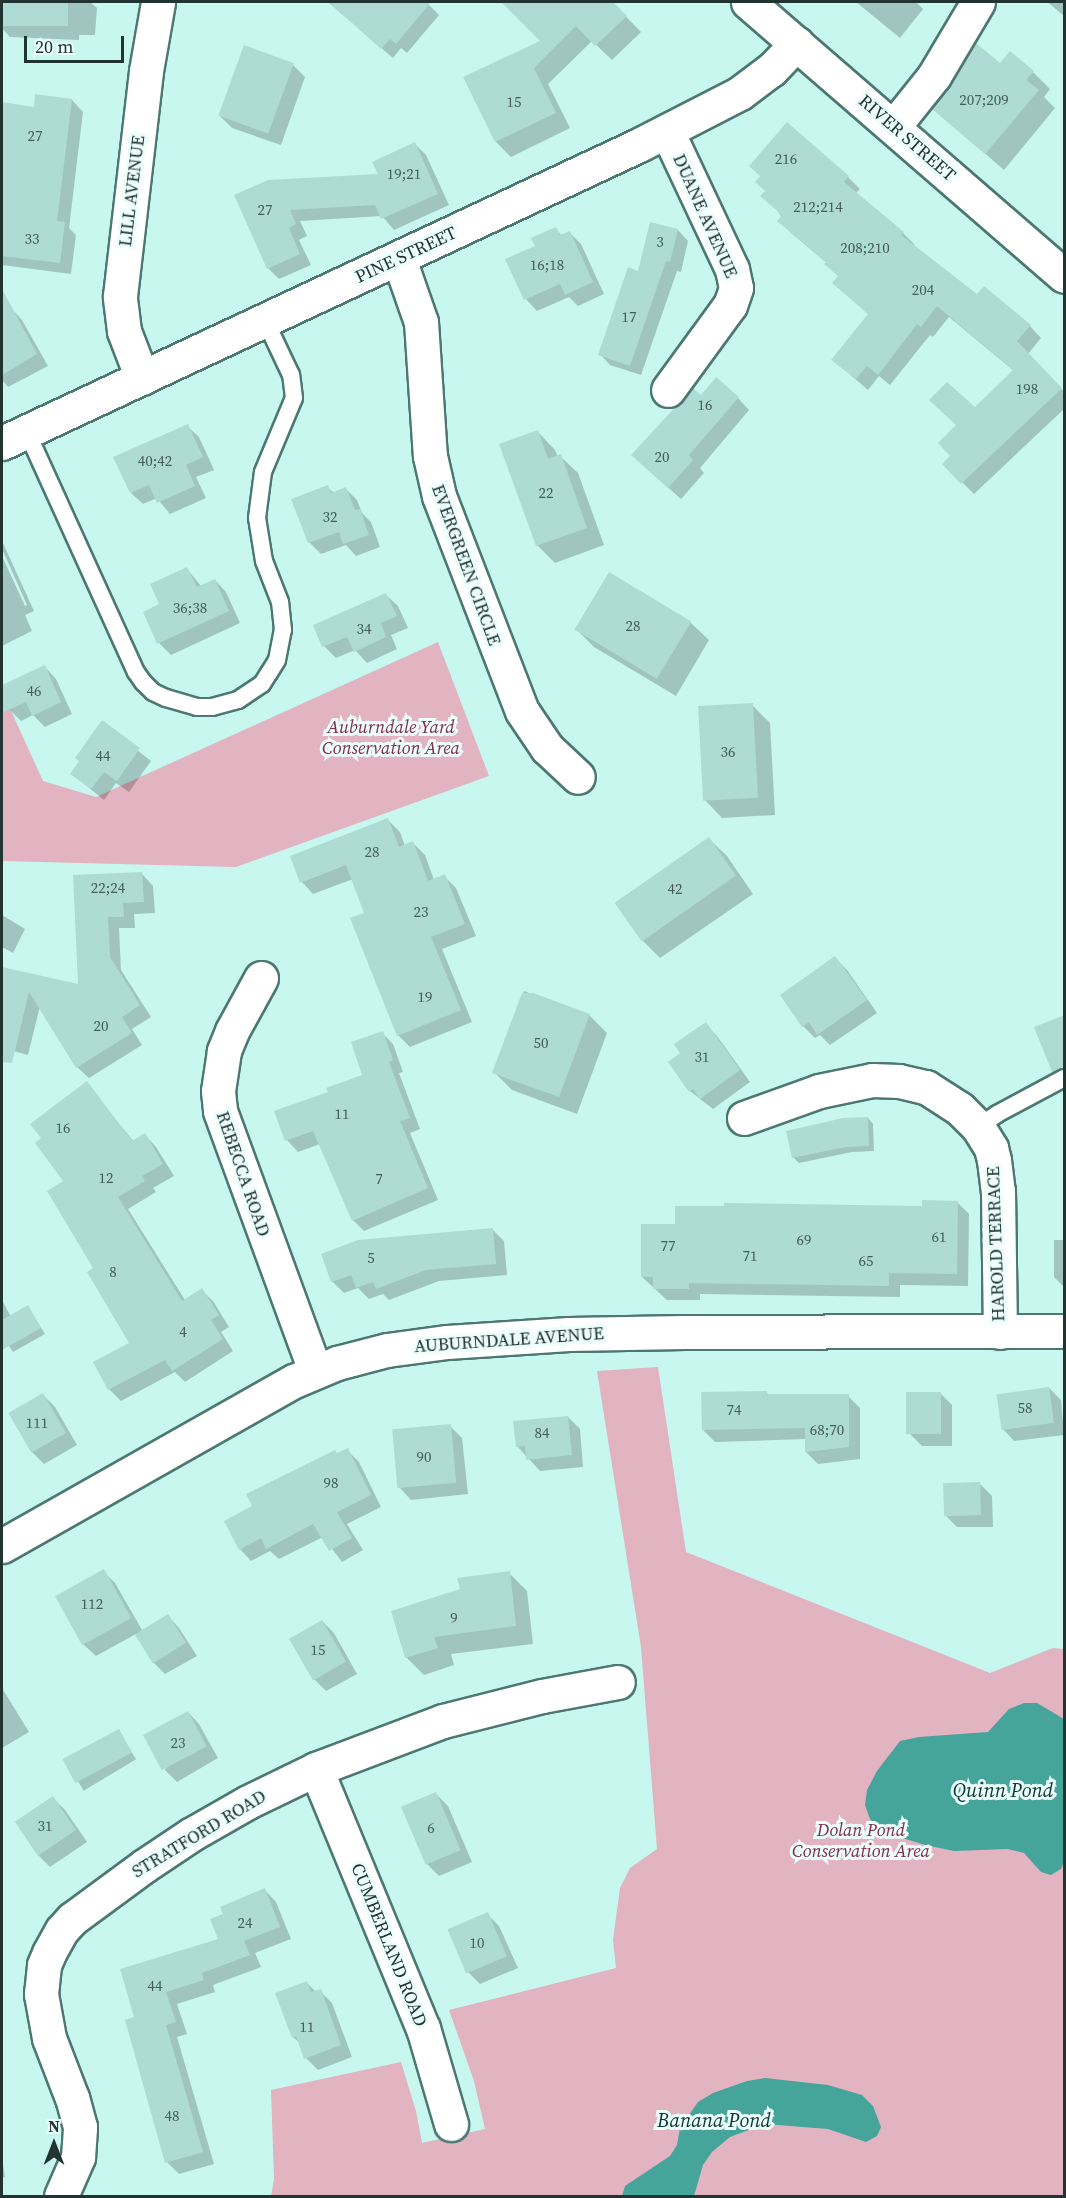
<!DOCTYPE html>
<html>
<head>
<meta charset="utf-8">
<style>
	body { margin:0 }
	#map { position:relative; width:1066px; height:2198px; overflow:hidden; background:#c8f7f0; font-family:"Source Serif 4",serif }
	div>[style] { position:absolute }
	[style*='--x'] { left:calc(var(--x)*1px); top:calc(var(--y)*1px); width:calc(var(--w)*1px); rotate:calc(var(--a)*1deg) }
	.green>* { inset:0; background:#e2b3c0 }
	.water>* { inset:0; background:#45a59b }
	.shadow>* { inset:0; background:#0003; transform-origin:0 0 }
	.building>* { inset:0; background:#aedcd5; transform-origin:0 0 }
	.roads { filter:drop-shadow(2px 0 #4d7872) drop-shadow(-2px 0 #4d7872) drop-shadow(0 2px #4d7872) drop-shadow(0 -2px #4d7872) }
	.lane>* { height:16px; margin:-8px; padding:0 8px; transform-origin:8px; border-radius:8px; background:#fff }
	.street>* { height:33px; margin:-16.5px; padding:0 16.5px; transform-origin:16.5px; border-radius:16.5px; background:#fff }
	.secondary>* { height:33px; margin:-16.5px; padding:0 16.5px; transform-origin:16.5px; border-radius:16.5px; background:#fff }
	span { translate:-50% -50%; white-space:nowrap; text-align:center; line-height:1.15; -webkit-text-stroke:6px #ecfefb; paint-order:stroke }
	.number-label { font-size:15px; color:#445e5a }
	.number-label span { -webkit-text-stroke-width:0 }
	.street-label { font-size:18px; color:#213431 }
	.park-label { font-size:18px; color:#822d4d; font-style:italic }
	.water-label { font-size:20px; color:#0b3834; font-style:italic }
	.frame { position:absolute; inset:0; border:3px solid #213431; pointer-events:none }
	.north { position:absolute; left:24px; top:2114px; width:60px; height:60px; -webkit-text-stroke:4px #ecfefb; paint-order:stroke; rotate:0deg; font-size:16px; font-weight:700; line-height:24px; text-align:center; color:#213431 }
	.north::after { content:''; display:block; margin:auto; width:21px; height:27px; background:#213431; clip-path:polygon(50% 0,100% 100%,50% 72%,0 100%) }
	.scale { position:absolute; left:24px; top:36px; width:100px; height:27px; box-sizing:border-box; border:3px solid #213431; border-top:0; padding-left:8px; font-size:18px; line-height:21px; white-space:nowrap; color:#213431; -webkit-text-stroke:4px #ecfefb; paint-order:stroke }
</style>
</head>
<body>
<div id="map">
	<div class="green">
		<div style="clip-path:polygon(438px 642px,489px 776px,236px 867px,2px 861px,2px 691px,43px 781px,96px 797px)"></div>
		<div style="clip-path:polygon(658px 1367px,686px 1552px,990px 1673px,1053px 1648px,1064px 1649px,1064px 2196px,271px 2196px,274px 2179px,271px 2090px,401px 2062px,416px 2111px,422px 2143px,485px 2129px,474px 2081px,449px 2010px,616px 1968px,613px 1940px,620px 1888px,630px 1868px,657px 1849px,641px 1647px,597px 1371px)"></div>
	</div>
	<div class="water">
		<div style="clip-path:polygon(1024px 1703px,1037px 1703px,1064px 1719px,1064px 1861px,1061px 1869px,1051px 1875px,1041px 1872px,1024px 1853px,1007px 1849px,954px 1851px,925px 1845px,880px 1831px,870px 1819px,865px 1805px,867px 1790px,877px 1771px,900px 1741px,919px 1737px,988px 1732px,1009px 1709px)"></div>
		<div style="clip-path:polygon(765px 2078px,828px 2085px,862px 2095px,873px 2106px,881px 2127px,877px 2136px,866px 2142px,828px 2129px,765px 2124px,730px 2137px,712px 2152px,703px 2165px,694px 2196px,622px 2196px,625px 2186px,670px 2156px,677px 2145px,680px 2128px,698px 2102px,713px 2093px,747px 2081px)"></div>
	</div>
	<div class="shadow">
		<div style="clip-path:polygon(2px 2px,90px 2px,97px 8px,95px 35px,79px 35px,79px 40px,10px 37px,2px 28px)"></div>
		<div style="clip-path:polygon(328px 2px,426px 2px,439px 15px,407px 53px,401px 48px,393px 58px)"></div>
		<div style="clip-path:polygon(503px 2px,612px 2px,641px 32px,612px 60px,592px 41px,548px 84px,570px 128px,511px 157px,496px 142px,465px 78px,542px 41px)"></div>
		<div style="clip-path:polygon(856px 2px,916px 2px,923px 9px,900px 38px)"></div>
		<div style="clip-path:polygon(1047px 2px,1064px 2px,1064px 16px,1051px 5px)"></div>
		<div style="clip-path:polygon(293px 65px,305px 77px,281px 145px,232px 128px,220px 116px)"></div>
		<div style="clip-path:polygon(1000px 65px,1033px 72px,1050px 89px,1044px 97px,1055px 108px,1004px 170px,934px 109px)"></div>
		<div style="clip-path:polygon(72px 100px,83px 112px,69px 228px,76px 235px,71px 274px,2px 265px,2px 104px,35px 108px)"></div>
		<div style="clip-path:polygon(787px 124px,848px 177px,860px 189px,856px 193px,903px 233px,915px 245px,913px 246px,978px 296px,1030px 326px,1041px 338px,1028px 354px,1064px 392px,1064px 409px,974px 494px,944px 464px,952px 456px,975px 409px,1014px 371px,949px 317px,933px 337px,930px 335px,890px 385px,879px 376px,868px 390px,833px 360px,869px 315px,834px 283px,839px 277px,827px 263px,791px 233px,766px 191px,762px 176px)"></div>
		<div style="clip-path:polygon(415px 144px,426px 155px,449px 205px,394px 230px,382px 216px,300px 221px,307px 236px,299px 240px,311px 265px,279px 279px,268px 268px,236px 196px,380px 175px)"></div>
		<div style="clip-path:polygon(556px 229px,562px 236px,569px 232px,581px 244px,604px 294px,578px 306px,569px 297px,537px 311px,526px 299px,507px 259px,537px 247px)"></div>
		<div style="clip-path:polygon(678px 230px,688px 241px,681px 272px,677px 271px,641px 375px,610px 365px,600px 354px,639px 273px)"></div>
		<div style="clip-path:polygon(11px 308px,22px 320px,48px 366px,8px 387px,2px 380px,2px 313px)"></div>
		<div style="clip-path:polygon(701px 397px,738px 398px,749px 410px,700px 468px,704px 473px,681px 499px,645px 467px)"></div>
		<div style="clip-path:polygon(187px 426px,199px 437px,214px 470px,196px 477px,206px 498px,170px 514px,157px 498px,143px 504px,131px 493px)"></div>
		<div style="clip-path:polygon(538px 432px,555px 450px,558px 457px,560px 456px,578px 473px,604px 545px,555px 563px,537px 545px)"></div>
		<div style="clip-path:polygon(327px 487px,334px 493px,345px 488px,357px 500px,362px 513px,371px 522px,380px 547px,356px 556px,346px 545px,321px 554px,309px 542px)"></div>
		<div style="clip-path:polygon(2px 541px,34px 611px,25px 615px,32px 631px,2px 646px,2px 556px,25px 606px,27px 605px,2px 549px)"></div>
		<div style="clip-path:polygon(187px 569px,201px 586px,215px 580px,226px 592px,240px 623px,171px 655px,159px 643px,161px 605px)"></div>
		<div style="clip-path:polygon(610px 574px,691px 623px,709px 640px,676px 696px,594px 647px,577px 630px)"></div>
		<div style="clip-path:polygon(386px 595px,398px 606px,408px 628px,391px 635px,397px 649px,367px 663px,355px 650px,336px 658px,324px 646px,315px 626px)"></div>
		<div style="clip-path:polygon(45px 667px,56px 679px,72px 714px,45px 727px,33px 715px,21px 721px,9px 709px,2px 693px,2px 686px)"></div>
		<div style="clip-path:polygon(752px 705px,770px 723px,775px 815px,722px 818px,705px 800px)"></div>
		<div style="clip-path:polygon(102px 722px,151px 761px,129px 792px,116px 783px,104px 800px,72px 774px)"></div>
		<div style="clip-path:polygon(388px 820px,400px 832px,405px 846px,413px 843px,425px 855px,434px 880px,444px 876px,456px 888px,476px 936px,442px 949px,472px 1022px,410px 1047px,398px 1035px,366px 914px,353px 879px,313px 894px,302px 882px)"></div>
		<div style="clip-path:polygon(709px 839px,727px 856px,753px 894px,660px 958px,642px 940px,616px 902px)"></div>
		<div style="clip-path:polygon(142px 874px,153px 886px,155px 913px,134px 914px,135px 928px,119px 928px,121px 970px,151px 1017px,132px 1029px,142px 1045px,89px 1078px,77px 1067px,40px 1006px,28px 1055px,2px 1048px,2px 968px,80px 986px,74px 876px)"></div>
		<div style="clip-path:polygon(2px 915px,25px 929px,13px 953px,2px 947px)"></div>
		<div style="clip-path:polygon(835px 958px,847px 970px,877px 1013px,830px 1045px,820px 1035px,815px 1038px,803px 1026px)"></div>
		<div style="clip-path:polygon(524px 991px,589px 1015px,607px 1033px,577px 1114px,512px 1090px,494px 1072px)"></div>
		<div style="clip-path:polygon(705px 1024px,717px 1036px,750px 1082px,713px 1109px,690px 1091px,683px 1053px)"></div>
		<div style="clip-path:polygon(382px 1033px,393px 1044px,403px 1072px,399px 1073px,420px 1129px,410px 1133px,438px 1200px,364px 1231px,353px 1220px,320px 1144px,298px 1152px,287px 1140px,276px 1112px,330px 1093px,364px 1076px)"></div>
		<div style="clip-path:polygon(86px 1083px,134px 1142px,145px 1135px,156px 1147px,174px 1176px,153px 1188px,156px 1192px,128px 1209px,185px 1300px,201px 1290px,213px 1301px,229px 1327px,221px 1332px,233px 1351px,185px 1382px,175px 1372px,121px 1401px,109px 1389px,131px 1343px,95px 1269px,66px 1182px)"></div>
		<div style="clip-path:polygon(868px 1118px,873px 1124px,874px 1151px,852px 1152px,799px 1163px,793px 1157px)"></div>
		<div style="clip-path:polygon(957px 1202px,969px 1214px,968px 1286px,900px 1285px,900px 1297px,700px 1294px,700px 1300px,667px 1300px,642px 1277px,677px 1226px,924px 1208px)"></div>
		<div style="clip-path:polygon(492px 1229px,504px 1241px,507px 1275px,439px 1281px,389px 1300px,383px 1294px,369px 1299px,358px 1288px,344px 1293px,332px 1281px)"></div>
		<div style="clip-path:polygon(1054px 1240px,1064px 1240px,1064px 1287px,1054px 1277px)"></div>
		<div style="clip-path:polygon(2px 1300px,11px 1317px,28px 1307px,45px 1334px,13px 1352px,2px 1336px)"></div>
		<div style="clip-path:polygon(1049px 1388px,1061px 1400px,1064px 1435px,1014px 1441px,1003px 1429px)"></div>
		<div style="clip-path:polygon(766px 1392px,770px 1396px,848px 1396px,860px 1408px,860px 1459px,818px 1464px,806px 1452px,806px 1439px,715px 1442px,703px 1430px)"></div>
		<div style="clip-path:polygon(940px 1393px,952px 1405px,952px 1446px,922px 1446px,910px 1434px)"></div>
		<div style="clip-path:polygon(43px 1395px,55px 1407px,77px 1445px,44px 1464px,32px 1452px)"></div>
		<div style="clip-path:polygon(568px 1417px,580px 1429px,583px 1467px,540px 1471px,517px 1446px)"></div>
		<div style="clip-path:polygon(450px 1426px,462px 1438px,468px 1494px,411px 1500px,400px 1488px)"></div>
		<div style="clip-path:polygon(347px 1450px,359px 1462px,381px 1507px,347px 1524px,363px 1550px,342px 1562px,323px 1537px,279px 1559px,270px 1551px,251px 1561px,240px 1549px,338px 1455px)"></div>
		<div style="clip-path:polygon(980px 1484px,992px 1496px,993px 1527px,957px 1527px,945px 1515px)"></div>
		<div style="clip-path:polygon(103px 1571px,115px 1583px,142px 1630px,168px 1616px,179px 1628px,197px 1656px,165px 1674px,153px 1662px,136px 1634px,96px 1656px,84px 1645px,57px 1597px)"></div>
		<div style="clip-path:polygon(509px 1573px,527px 1591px,533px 1644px,451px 1654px,454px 1665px,424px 1675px,406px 1657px)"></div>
		<div style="clip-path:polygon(322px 1621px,334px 1633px,357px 1674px,326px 1691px,314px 1679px)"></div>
		<div style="clip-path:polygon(2px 1688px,29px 1732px,2px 1748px)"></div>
		<div style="clip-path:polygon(188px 1712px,199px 1724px,218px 1758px,177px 1782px,165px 1770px)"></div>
		<div style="left:119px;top:1731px;width:33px;height:61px;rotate:59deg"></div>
		<div style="clip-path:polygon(436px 1794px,448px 1806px,472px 1862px,439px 1876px,427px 1864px)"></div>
		<div style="clip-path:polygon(53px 1798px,65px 1810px,87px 1842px,50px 1867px,38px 1855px)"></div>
		<div style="clip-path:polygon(265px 1890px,276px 1902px,291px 1939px,255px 1953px,261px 1967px,213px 1985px,215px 1992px,177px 2004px,187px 2034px,177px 2037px,214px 2164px,179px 2174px,167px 2162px,136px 2018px,220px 1940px,225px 1915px)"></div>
		<div style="clip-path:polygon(487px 1914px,499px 1926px,518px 1968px,480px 1984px,468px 1972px)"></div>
		<div style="clip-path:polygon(307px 1983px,316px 1992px,320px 1991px,332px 2003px,352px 2057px,318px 2070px,306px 2058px,301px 2044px,293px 2037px)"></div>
		<div style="clip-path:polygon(2px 2158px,5px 2177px,2px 2178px)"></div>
	</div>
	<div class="building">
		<div style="left:2px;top:2px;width:66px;height:24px"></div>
		<div style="clip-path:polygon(329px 2px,431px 2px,396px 44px,390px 39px,381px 49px)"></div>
		<div style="clip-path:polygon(501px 2px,613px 2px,627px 16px,595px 46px,576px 26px,534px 68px,556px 113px,495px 142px,463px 77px,540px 41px)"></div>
		<div style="clip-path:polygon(976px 43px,1000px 63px,1010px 51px,1034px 71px,1026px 80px,1039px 90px,985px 154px,932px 109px,950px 86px)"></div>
		<div style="left:244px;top:45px;width:53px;height:75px;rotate:20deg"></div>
		<div style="clip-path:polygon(35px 94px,72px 99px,57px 221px,65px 222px,60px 263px,2px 256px,2px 102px,34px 107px)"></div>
		<div style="clip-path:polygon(787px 122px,849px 176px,844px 182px,904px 232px,901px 235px,977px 294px,984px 286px,1031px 325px,1017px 341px,1062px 388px,961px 484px,942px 464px,950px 456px,938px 443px,956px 425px,929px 400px,947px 382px,975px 407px,1013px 370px,937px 306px,921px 327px,917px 324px,878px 375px,867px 366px,856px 379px,831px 360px,868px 314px,832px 283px,838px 276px,824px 264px,826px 262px,777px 221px,782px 215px,760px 196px,765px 191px,755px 182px,760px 176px,749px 166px)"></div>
		<div style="clip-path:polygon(415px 142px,438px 194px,381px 219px,375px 205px,290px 210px,296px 224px,289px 228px,300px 254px,267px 269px,234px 195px,268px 180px,378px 174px,372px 162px)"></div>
		<div style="clip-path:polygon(650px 222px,678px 229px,670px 262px,666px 261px,630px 366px,598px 355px,628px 267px,638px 271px)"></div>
		<div style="clip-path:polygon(556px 227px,560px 235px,570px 231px,593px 282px,565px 295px,560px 284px,524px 300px,505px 259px,535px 246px,531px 238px)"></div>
		<div style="clip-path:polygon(2px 289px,37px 354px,2px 375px)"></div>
		<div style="clip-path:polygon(716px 377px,739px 397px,689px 455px,693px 460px,668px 488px,631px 455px,693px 388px,701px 395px)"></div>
		<div style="clip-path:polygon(188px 424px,203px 457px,186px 465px,195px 486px,157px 503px,149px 485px,130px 493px,113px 457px)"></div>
		<div style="clip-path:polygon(538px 430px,548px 459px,561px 454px,587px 528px,536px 546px,499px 444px)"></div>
		<div style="clip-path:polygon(328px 485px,331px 493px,346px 487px,355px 510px,360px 509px,369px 535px,343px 544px,339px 532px,308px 543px,291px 499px)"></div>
		<div style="clip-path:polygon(187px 567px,197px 587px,215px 579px,229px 611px,157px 644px,143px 612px,159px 604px,150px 584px)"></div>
		<div style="left:609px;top:572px;width:96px;height:67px;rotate:31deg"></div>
		<div style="clip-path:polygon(386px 593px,397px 616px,381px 623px,386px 637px,354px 652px,347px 637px,322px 647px,313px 625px)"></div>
		<div style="clip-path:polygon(45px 665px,61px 702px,32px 716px,26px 702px,2px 713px,2px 685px)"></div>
		<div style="left:753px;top:703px;width:95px;height:55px;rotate:87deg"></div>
		<div style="clip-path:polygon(102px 720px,140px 748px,117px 781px,104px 772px,91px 789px,70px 774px,79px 761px,75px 758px)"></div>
		<div style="clip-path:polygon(388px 818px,399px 847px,413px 841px,428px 881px,445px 874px,465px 924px,431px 937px,461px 1010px,397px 1036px,350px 918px,364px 913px,346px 865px,300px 883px,290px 856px)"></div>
		<div style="left:709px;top:837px;width:47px;height:115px;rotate:55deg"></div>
		<div style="clip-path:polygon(142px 872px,144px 902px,123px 903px,124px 917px,108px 917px,110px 957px,140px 1005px,122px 1017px,132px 1033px,76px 1068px,29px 992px,12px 1063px,2px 1062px,2px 967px,78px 984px,73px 875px)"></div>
		<div style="clip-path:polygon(835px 956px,867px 1000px,817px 1035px,809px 1022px,802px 1027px,780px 995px)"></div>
		<div style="clip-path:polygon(522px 993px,533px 993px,590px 1014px,559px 1097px,492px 1073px)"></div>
		<div style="clip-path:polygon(1065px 1015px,1065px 1068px,1052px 1072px,1034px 1027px)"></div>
		<div style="clip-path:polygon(706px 1022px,740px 1070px,700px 1099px,693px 1089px,689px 1092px,668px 1062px,680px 1053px,674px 1044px)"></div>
		<div style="clip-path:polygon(383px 1031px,393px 1060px,389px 1062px,410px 1118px,400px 1121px,428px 1188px,352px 1221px,313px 1131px,285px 1141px,274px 1111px,328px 1092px,326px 1088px,362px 1075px,351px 1042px)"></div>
		<div style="clip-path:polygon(87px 1081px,132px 1141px,145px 1133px,163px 1164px,142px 1176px,145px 1181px,118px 1197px,182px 1301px,202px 1288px,219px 1315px,211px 1320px,223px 1339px,172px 1371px,165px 1360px,108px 1390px,93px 1362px,129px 1343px,87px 1272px,93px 1268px,47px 1191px,63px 1181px,35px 1143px,41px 1138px,30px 1124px)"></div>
		<div style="clip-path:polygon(868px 1117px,869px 1146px,846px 1147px,792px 1158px,786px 1131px,843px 1118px)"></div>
		<div style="clip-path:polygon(922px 1200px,958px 1201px,957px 1274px,889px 1273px,889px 1286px,689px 1283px,689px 1289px,653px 1289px,653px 1277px,641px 1277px,641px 1224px,675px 1224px,675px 1206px,724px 1206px,724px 1203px,922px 1206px)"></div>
		<div style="clip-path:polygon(493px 1228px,496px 1264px,426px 1270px,376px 1289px,373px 1282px,356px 1288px,351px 1275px,331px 1282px,321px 1254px,358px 1240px)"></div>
		<div style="clip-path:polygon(28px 1305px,41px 1328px,2px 1350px,2px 1320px)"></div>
		<div style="left:1049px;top:1387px;width:36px;height:53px;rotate:82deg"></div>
		<div style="clip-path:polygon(767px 1391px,767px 1394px,849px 1394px,849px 1447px,805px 1452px,805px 1428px,702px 1430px,701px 1392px)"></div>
		<div style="left:906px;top:1392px;width:35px;height:42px"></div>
		<div style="left:43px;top:1393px;width:46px;height:40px;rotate:60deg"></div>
		<div style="clip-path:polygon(568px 1416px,572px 1455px,526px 1460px,525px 1446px,516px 1447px,513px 1421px)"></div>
		<div style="left:451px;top:1424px;width:59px;height:59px;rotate:85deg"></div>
		<div style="clip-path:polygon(348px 1448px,371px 1495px,337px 1512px,352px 1538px,329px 1551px,313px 1524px,266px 1549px,261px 1538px,239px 1550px,224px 1521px,252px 1506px,246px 1494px,335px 1450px,337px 1453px)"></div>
		<div style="left:980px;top:1482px;width:33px;height:37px;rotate:88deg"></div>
		<div style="left:104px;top:1569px;width:56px;height:56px;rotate:61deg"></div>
		<div style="clip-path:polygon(510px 1571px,516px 1626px,434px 1637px,438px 1648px,405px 1658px,391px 1611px,460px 1589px,457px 1578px)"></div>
		<div style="left:168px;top:1614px;width:34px;height:39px;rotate:58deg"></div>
		<div style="left:322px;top:1620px;width:48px;height:38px;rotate:60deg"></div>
		<div style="left:188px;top:1711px;width:40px;height:51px;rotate:62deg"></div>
		<div style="left:119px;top:1729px;width:27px;height:64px;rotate:62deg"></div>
		<div style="left:436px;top:1792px;width:63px;height:38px;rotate:67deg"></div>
		<div style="left:53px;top:1796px;width:41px;height:46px;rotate:56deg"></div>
		<div style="clip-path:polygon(265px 1888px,280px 1927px,244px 1941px,250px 1955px,202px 1973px,204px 1980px,166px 1992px,176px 2022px,166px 2025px,203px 2152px,165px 2163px,125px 2020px,134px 2017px,120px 1969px,218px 1939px,210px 1919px,223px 1914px,220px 1907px)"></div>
		<div style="left:488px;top:1912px;width:48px;height:44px;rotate:67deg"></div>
		<div style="clip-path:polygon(307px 1981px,311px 1992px,321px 1989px,341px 2045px,304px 2059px,296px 2036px,292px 2038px,275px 1993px)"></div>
	</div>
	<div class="roads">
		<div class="lane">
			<div style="--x:27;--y:432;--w:264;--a:65.6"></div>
			<div style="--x:136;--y:672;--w:12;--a:55"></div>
			<div style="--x:143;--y:682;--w:14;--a:45"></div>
			<div style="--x:153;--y:692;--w:14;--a:25"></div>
			<div style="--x:166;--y:698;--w:32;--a:16"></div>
			<div style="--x:197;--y:707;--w:15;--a:0"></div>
			<div style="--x:212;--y:707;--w:27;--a:-15"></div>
			<div style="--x:238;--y:700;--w:29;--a:-34"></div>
			<div style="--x:262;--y:684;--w:13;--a:-58"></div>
			<div style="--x:269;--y:673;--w:15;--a:-58"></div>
			<div style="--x:277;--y:660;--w:31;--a:-79"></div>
			<div style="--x:283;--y:630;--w:28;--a:-96"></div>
			<div style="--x:280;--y:602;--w:44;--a:-111.3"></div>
			<div style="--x:264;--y:561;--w:44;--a:-99.2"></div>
			<div style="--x:257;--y:518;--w:46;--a:-82.6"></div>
			<div style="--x:263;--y:472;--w:80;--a:-67.3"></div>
			<div style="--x:294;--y:398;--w:23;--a:-97"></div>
			<div style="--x:291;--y:375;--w:61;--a:-115.3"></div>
			<div style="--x:978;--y:1127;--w:23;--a:-34"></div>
			<div style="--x:997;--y:1114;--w:76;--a:-28.2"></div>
		</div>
		<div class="street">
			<div style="--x:894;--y:126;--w:64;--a:-51.3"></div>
			<div style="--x:934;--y:76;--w:86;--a:-59.3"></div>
			<div style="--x:667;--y:131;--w:153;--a:64.8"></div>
			<div style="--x:732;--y:269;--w:19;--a:78"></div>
			<div style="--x:736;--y:288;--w:18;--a:109"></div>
			<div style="--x:730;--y:305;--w:105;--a:126.1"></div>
			<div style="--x:399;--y:259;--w:67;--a:70.8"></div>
			<div style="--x:421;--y:322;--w:134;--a:86.2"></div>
			<div style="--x:430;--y:456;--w:41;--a:77.3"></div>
			<div style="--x:439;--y:496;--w:230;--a:68.9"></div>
			<div style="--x:522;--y:711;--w:45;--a:56"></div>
			<div style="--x:547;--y:748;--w:42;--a:43.1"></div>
			<div style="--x:142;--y:378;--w:50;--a:-111"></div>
			<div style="--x:124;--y:331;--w:35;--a:-97"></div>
			<div style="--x:120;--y:296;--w:226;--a:-83.4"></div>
			<div style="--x:146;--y:71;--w:70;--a:-80.1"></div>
			<div style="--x:2;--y:443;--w:703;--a:-25.07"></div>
			<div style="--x:639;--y:145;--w:114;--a:-27.2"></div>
			<div style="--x:740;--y:93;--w:39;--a:-37"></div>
			<div style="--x:771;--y:70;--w:37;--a:-46"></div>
			<div style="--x:261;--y:978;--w:60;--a:118.7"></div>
			<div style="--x:232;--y:1031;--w:22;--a:112"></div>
			<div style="--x:224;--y:1051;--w:40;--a:98.5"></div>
			<div style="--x:218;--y:1091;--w:20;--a:84"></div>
			<div style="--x:220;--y:1111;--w:277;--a:69.9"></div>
			<div style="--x:744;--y:1118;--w:80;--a:-19.8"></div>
			<div style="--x:819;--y:1091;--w:54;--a:-11.7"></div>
			<div style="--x:872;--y:1080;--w:27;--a:2"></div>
			<div style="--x:899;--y:1081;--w:28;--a:13"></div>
			<div style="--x:926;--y:1087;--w:40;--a:32.9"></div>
			<div style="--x:960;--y:1109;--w:25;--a:45"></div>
			<div style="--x:978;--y:1127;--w:25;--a:58"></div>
			<div style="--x:991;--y:1148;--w:12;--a:76"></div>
			<div style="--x:994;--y:1160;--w:31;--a:83"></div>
			<div style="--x:998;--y:1191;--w:141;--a:89.2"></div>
			<div style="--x:316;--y:1769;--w:280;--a:67.6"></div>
			<div style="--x:423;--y:2028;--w:100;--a:73.7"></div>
			<div style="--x:61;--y:2196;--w:43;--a:-66.4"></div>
			<div style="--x:78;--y:2157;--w:30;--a:-86"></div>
			<div style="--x:80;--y:2127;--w:30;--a:-105"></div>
			<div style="--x:72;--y:2098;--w:64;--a:-111"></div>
			<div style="--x:49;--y:2038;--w:45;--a:-100.3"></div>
			<div style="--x:41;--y:1994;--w:29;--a:-84"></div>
			<div style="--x:44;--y:1965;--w:13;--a:-67"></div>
			<div style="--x:49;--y:1953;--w:26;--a:-61"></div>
			<div style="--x:62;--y:1930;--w:15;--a:-48"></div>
			<div style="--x:72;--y:1919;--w:89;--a:-36.4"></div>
			<div style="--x:144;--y:1866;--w:58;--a:-33.7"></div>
			<div style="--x:192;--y:1834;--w:64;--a:-29.7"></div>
			<div style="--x:248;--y:1802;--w:76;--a:-25.9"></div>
			<div style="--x:316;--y:1769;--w:136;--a:-20.7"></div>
			<div style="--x:443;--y:1721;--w:102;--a:-14.2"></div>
			<div style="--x:542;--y:1696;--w:77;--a:-10.4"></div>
		</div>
		<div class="secondary">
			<div style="--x:748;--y:2;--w:418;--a:40.9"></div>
			<div style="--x:2;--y:1546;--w:335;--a:-29.5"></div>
			<div style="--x:294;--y:1381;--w:47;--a:-22.7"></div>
			<div style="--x:337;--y:1363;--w:52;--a:-14.6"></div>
			<div style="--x:387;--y:1350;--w:61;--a:-7.6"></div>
			<div style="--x:447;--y:1342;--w:122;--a:-3.8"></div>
			<div style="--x:569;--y:1334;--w:115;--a:-1"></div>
			<div style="--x:684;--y:1332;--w:380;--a:-0.2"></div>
		</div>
	</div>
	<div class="number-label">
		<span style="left:984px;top:100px">207;209</span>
		<span style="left:514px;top:102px">15</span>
		<span style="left:35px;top:136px">27</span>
		<span style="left:786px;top:159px">216</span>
		<span style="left:404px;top:174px">19;21</span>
		<span style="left:818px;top:207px">212;214</span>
		<span style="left:265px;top:210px">27</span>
		<span style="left:32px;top:239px">33</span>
		<span style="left:660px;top:242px">3</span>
		<span style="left:865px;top:248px">208;210</span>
		<span style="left:547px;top:265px">16;18</span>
		<span style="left:923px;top:290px">204</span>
		<span style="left:629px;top:317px">17</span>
		<span style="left:1027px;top:389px">198</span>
		<span style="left:705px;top:405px">16</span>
		<span style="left:662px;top:457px">20</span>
		<span style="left:155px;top:461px">40;42</span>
		<span style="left:546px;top:493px">22</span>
		<span style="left:330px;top:517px">32</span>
		<span style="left:190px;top:608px">36;38</span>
		<span style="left:633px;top:626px">28</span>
		<span style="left:364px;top:629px">34</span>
		<span style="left:34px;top:691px">46</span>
		<span style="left:728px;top:752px">36</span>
		<span style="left:103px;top:756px">44</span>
		<span style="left:372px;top:852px">28</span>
		<span style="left:108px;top:888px">22;24</span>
		<span style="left:675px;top:889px">42</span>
		<span style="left:421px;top:912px">23</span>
		<span style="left:425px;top:997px">19</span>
		<span style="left:101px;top:1026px">20</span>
		<span style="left:541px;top:1043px">50</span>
		<span style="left:702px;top:1057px">31</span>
		<span style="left:342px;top:1114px">11</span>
		<span style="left:63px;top:1128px">16</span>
		<span style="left:106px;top:1178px">12</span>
		<span style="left:379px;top:1179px">7</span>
		<span style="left:939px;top:1237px">61</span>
		<span style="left:804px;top:1240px">69</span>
		<span style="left:668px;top:1246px">77</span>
		<span style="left:750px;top:1256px">71</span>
		<span style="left:371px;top:1258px">5</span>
		<span style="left:866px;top:1261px">65</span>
		<span style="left:113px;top:1272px">8</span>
		<span style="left:183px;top:1332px">4</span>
		<span style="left:1025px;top:1408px">58</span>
		<span style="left:734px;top:1410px">74</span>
		<span style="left:37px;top:1423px">111</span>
		<span style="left:827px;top:1430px">68;70</span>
		<span style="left:542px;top:1433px">84</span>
		<span style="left:424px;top:1457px">90</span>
		<span style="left:331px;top:1483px">98</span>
		<span style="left:92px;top:1604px">112</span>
		<span style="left:454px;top:1618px">9</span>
		<span style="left:318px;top:1650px">15</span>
		<span style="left:178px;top:1743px">23</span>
		<span style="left:45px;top:1826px">31</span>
		<span style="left:431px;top:1828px">6</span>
		<span style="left:245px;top:1923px">24</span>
		<span style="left:477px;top:1943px">10</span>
		<span style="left:155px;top:1986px">44</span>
		<span style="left:307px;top:2027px">11</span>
		<span style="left:172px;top:2116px">48</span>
	</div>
	<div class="street-label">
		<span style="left:907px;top:138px;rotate:41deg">RIVER STREET</span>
		<span style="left:132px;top:191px;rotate:-83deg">LILL AVENUE</span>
		<span style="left:705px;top:216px;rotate:66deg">DUANE AVENUE</span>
		<span style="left:406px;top:255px;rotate:-25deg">PINE STREET</span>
		<span style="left:466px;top:565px;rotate:70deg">EVERGREEN CIRCLE</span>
		<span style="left:243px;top:1174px;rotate:71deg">REBECCA ROAD</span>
		<span style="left:996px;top:1244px;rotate:-92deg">HAROLD TERRACE</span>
		<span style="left:509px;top:1340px;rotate:-4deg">AUBURNDALE AVENUE</span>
		<span style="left:199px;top:1834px;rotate:-31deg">STRATFORD ROAD</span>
		<span style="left:389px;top:1945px;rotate:68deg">CUMBERLAND ROAD</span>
	</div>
	<div class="park-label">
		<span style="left:391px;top:738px">Auburndale Yard<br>Conservation Area</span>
		<span style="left:861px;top:1841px">Dolan Pond<br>Conservation Area</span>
	</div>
	<div class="water-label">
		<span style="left:1003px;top:1790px">Quinn Pond</span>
		<span style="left:714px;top:2120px">Banana Pond</span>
	</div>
	<div class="frame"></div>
	<div class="north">N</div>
	<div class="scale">20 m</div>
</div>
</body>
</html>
